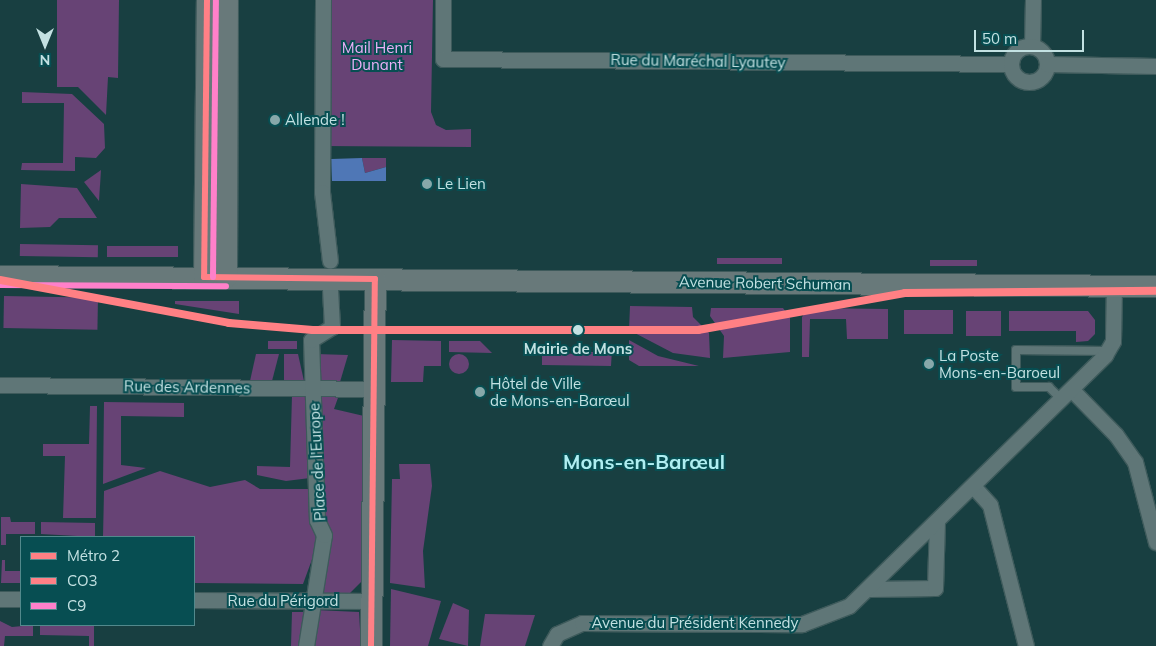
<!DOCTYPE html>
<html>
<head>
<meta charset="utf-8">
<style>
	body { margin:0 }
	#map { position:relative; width:1156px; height:646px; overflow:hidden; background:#183f41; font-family:Mulish,sans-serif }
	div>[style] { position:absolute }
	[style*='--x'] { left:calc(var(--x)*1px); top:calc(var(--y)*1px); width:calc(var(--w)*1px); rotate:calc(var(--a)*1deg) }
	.green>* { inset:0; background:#674375; transform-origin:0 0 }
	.round { border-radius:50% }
	.water>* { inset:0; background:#4f77b6 }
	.roads { filter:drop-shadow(1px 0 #3e5a5b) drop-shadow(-1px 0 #3e5a5b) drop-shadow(0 1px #3e5a5b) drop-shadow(0 -1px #3e5a5b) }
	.lane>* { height:8px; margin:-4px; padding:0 4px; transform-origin:4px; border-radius:4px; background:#5f7677 }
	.street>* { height:15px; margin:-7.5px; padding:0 7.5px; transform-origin:7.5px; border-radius:7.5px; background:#5f7677 }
	.street>.ring { margin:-7.5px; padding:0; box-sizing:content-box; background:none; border:15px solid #5f7677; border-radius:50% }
	.secondary>* { height:21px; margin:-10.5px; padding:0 10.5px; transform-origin:10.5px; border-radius:10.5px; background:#68797a }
	.bus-1>* { height:6px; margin:-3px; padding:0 3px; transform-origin:3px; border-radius:3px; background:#ff8086 }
	.bus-2>* { height:6px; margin:-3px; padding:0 3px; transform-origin:3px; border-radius:3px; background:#ff80ca }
	.metro-1>* { height:8px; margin:-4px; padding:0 4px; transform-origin:4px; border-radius:4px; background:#ff8084 }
	.dots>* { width:14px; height:14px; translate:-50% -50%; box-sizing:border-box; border:2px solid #074e52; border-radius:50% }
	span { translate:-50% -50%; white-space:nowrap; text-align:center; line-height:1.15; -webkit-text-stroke:4px #074e52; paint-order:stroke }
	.park-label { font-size:15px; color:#ecb0f8 }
	.street-label { font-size:15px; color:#c3e1e2 }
	.poi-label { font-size:15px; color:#c3e1e2 }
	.left { translate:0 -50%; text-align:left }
	.stop-label { font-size:15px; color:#c3e1e2; font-weight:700 }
	.district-label { font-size:20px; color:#afeef1; font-weight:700 }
	.legend { position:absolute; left:20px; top:536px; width:175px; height:90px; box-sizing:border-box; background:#074e52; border:1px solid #52898c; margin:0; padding:6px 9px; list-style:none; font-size:15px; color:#c3e1e2 }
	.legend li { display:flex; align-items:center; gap:10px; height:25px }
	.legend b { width:25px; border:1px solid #52898c }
	.north { position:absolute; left:20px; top:20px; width:50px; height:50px; -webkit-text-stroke:4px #074e52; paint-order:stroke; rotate:180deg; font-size:14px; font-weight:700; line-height:20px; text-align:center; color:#c3e1e2 }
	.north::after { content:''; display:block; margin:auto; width:18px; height:22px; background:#c3e1e2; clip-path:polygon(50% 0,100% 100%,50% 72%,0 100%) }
	.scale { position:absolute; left:974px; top:30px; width:110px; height:22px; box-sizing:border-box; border:2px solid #c3e1e2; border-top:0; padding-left:6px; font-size:15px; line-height:18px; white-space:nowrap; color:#c3e1e2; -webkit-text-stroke:4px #074e52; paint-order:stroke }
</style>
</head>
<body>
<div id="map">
	<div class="green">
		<div style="clip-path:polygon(57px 0,119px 0,118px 78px,108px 77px,106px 115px,78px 87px,57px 87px)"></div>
		<div style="clip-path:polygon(323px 0,433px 0,431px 112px,436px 125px,446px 130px,471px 129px,471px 147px,321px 146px)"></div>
		<div style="clip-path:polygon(22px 92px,72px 94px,104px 124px,105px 148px,96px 158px,75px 157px,75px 171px,21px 170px,22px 163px,63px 163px,64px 103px,22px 103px)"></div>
		<div style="clip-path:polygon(362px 158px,386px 158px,386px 167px,365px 173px)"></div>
		<div style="clip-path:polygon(101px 170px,99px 201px,84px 182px)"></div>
		<div style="clip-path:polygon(21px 184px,77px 188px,97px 218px,59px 218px,50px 227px,20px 228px)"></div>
		<div style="left:20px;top:244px;width:78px;height:12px;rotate:1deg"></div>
		<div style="left:107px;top:246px;width:71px;height:11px"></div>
		<div style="left:717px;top:258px;width:65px;height:6px"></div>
		<div style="left:930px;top:260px;width:47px;height:6px"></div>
		<div style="left:4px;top:296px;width:94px;height:32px;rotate:1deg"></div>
		<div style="clip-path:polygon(175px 301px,239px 301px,239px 314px,175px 304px)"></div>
		<div style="clip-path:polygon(630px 306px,692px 307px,693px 317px,709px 333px,710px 358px,673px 353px,629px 330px)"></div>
		<div style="clip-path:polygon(711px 308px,783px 308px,790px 318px,790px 352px,723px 358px,724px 336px,710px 316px)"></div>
		<div style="clip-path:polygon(809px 308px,888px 309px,888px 339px,847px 339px,846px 319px,810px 319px,809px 357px,802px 357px,802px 317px)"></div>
		<div style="left:904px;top:310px;width:49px;height:24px"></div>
		<div style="left:966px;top:311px;width:35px;height:25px"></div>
		<div style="clip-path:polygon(1009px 311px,1088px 311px,1095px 320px,1095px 334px,1088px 341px,1076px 342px,1076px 331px,1009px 331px)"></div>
		<div style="clip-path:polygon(392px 340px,441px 341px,441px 366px,424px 366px,423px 382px,391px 382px)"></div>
		<div style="clip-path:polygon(629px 340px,658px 356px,699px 366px,639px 366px,629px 360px)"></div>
		<div style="left:268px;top:341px;width:29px;height:8px"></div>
		<div style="clip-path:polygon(449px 341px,480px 341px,492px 353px,449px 352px)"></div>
		<div style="clip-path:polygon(542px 350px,573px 354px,612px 350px,611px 366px,542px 365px)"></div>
		<div style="clip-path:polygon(256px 354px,279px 354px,272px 381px,250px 381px)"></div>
		<div style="clip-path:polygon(284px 354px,298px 354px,304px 381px,284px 381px)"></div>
		<div style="clip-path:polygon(316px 354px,348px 355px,340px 382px,316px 382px)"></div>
		<div class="round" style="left:449px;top:354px;width:20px;height:20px"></div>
		<div style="clip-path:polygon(292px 395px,308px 396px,310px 478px,286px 481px,257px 475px,257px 466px,290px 467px)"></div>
		<div style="clip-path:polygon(317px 395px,339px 395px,334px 409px,364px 416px,362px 581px,349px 594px,315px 594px,323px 524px)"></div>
		<div style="clip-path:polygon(104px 402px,184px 403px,184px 417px,121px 416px,121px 465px,146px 468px,103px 484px)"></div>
		<div style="clip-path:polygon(90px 406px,97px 406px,96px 518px,63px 518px,65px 456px,43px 456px,43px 444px,89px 444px)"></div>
		<div style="clip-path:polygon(399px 464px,430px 464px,432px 486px,423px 551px,425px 588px,390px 583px,392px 479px,400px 479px)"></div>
		<div style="clip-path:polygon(160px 471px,210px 487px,245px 480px,260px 489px,311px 489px,312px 527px,321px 535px,303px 584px,194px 583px,194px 537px,103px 537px,104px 491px)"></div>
		<div style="clip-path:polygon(1px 517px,10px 517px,11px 522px,35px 522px,35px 534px,6px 534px,6px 545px,1px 545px)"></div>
		<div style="clip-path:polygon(41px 522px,95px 523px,95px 537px,41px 534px)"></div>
		<div style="clip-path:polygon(2px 560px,5px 560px,5px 571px,21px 571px,21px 583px,1px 583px)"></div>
		<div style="clip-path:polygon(391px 589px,441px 601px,428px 646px,390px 646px)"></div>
		<div style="clip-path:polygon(453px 603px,469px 610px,468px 646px,439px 639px)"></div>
		<div style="clip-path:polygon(315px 610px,359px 612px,361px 646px,310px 646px)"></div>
		<div style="clip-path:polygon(292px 612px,305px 612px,301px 646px,291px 646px)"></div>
		<div style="clip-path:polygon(485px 614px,535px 615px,525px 646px,480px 646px)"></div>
		<div style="clip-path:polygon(0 621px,12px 627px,33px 625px,33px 636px,5px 636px,4px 646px,0 646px)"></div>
		<div style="clip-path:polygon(40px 625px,94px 625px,94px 646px,89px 646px,89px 636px,40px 635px)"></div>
	</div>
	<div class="water">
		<div style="clip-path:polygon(362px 158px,365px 173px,386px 167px,386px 181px,332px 181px,331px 159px)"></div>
	</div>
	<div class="roads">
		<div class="lane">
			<div style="--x:1061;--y:399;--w:17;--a:-135"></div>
			<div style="--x:1049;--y:387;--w:33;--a:180"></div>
			<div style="--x:1016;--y:387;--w:37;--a:-90"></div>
			<div style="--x:1016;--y:350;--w:92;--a:0.6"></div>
		</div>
		<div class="street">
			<div style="--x:323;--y:0;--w:192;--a:90.3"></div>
			<div style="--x:322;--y:192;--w:69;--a:83.4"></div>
			<div style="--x:443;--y:0;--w:59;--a:90"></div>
			<div style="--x:443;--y:59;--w:568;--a:0.5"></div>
			<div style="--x:1032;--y:46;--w:46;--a:-88.8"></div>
			<div class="ring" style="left:1011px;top:46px;width:21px;height:21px"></div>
			<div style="--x:1047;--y:64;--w:109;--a:1.1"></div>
			<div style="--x:0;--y:385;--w:374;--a:0.6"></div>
			<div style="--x:1071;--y:389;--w:64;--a:45.6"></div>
			<div style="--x:1116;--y:435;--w:33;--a:55"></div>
			<div style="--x:1135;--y:462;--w:83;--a:75.3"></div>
			<div style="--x:973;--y:486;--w:25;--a:48"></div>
			<div style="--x:990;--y:505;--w:146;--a:75.7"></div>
			<div style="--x:870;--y:589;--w:65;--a:-0.9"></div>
			<div style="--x:935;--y:588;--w:67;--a:-88.3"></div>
			<div style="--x:0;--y:599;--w:21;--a:0"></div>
			<div style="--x:194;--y:600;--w:178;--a:0.3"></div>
			<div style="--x:306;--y:646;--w:112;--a:-80.8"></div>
			<div style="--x:324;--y:535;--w:17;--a:-115"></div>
			<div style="--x:317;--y:520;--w:180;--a:-91.9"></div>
			<div style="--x:311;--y:340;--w:25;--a:-32"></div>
			<div style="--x:332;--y:327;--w:39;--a:-93"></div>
			<div style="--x:550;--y:646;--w:14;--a:-60"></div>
			<div style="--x:557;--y:634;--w:27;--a:-24"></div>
			<div style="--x:582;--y:623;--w:220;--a:0.3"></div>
			<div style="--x:802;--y:624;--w:50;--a:-21"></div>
			<div style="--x:849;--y:606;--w:359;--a:-44.4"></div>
			<div style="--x:1105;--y:355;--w:16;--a:-60"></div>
			<div style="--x:1113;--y:341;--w:55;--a:-89"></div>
		</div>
		<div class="secondary">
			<div style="--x:0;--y:276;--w:1156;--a:0.5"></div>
			<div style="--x:204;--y:277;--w:277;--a:-89.4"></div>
			<div style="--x:226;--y:277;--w:277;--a:-89.8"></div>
			<div style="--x:371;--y:646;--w:367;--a:-89.4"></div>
		</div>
	</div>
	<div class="bus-1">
		<div style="--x:207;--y:0;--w:277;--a:90.6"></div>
		<div style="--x:204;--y:277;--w:171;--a:0.7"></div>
		<div style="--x:371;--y:646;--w:367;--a:-89.4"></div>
	</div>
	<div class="bus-2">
		<div style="--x:213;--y:277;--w:277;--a:-89.4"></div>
		<div style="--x:0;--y:285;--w:226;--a:0.3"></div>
	</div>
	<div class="metro-1">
		<div style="--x:0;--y:280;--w:233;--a:10.6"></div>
		<div style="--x:229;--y:323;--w:84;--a:4.8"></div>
		<div style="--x:313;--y:330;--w:385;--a:0"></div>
		<div style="--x:698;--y:330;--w:210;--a:-10.1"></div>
		<div style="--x:905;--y:293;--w:251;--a:-0.5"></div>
	</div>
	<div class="dots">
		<div style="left:275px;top:120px;background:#87a8aa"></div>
		<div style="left:427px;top:184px;background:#87a8aa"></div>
		<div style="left:578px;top:330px;background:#c3e1e2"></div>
		<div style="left:929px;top:364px;background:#87a8aa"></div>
		<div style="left:480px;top:392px;background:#87a8aa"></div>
	</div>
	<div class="park-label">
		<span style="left:377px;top:56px">Mail Henri<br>Dunant</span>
	</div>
	<div class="street-label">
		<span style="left:698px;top:61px;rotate:1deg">Rue du Maréchal Lyautey</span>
		<span style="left:765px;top:283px;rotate:1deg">Avenue Robert Schuman</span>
		<span style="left:187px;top:387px;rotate:1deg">Rue des Ardennes</span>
		<span style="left:317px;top:462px;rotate:-93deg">Place de l'Europe</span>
		<span style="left:283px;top:601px">Rue du Périgord</span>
		<span style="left:695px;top:623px">Avenue du Président Kennedy</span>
	</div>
	<div class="poi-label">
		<span class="left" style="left:285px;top:120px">Allende !</span>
		<span class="left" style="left:437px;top:184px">Le Lien</span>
		<span class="left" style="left:939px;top:364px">La Poste<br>Mons-en-Baroeul</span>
		<span class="left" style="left:490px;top:392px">Hôtel de Ville<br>de Mons-en-Barœul</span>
	</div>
	<div class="stop-label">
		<span style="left:578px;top:349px">Mairie de Mons</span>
	</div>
	<div class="district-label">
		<span style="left:644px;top:461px">Mons-en-Barœul</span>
	</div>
	<ul class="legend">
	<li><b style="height:6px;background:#ff8084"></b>Métro 2</li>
	<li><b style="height:6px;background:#ff8086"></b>CO3</li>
	<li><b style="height:6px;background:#ff80ca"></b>C9</li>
	</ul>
	<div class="north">N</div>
	<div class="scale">50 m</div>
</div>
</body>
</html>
